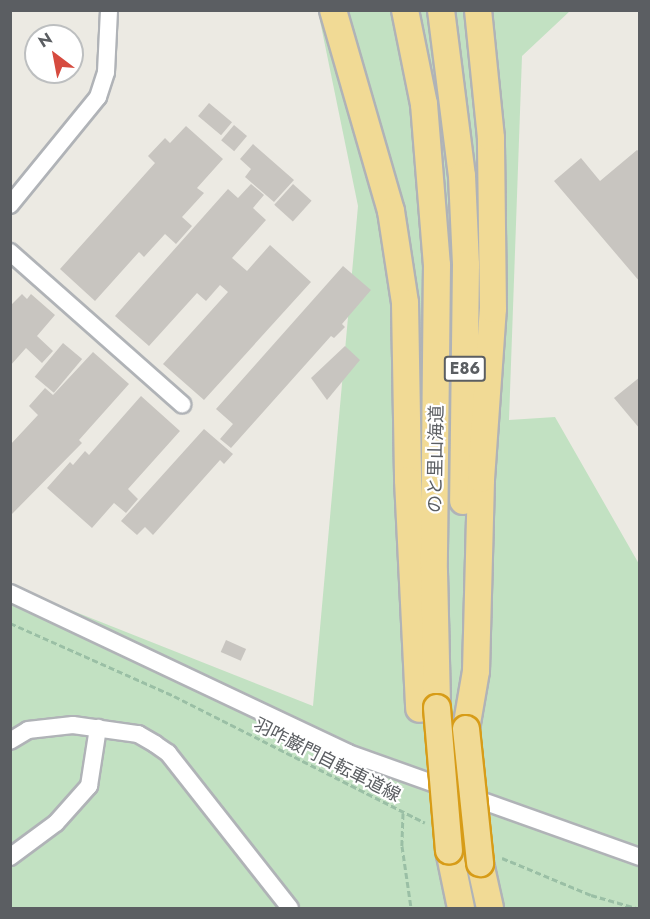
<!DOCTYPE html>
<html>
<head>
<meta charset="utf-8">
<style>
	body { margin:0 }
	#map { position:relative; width:650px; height:919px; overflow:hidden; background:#eceae3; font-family:Jost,"Noto Sans JP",sans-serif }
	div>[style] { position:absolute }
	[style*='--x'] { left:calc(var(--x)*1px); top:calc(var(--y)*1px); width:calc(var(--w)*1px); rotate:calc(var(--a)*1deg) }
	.green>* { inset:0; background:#c2e1c2 }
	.building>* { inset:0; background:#c8c5c0; transform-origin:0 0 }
	.path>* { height:3px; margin-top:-1.5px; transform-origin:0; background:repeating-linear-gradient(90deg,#9abfa5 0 6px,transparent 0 9px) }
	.roads { filter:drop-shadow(2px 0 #b0b3b7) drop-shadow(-2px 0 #b0b3b7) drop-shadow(0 2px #b0b3b7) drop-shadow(0 -2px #b0b3b7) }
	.minor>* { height:16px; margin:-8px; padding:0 8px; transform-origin:8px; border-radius:8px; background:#fff }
	.highway>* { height:26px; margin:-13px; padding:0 13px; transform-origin:13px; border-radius:13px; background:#f1da95 }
	.bridges { filter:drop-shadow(2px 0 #d79c18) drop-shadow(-2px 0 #d79c18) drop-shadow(0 2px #d79c18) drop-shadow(0 -2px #d79c18) }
	.highway-bridge>* { height:26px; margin:-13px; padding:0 13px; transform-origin:13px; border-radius:13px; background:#f1da95 }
	span { translate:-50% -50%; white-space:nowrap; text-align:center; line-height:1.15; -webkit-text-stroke:4.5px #fff; paint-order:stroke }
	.shield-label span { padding:2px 4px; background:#fff; border:2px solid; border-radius:4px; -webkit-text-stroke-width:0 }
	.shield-label { font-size:16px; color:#5b5e62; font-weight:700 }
	.street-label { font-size:18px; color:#5b5e62 }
	.frame { position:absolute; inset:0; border:12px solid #5b5e62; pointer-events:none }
	.north { position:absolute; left:24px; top:24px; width:60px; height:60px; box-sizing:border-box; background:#fff; border:2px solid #bdbfc0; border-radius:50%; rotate:328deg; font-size:16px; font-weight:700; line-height:24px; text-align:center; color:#5b5e62 }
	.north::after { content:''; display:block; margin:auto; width:21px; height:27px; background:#d64b3f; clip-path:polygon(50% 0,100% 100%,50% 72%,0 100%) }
</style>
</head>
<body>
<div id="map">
	<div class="green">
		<div style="clip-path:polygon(318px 11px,570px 11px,522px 56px,509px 420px,555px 417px,639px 564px,639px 908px,11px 908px,10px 586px,313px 706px,358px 206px)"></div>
	</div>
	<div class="building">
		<div style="left:209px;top:103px;width:30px;height:17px;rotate:40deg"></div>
		<div style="left:234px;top:125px;width:17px;height:20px;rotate:40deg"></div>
		<div style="clip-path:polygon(186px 126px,223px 159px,197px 188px,204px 193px,182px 217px,192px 226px,176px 244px,165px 234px,144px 257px,139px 252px,95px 301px,60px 269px,155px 163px,148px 156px,165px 138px,170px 143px)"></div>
		<div style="clip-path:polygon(253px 144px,294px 180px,274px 202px,245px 177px,251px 169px,240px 159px)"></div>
		<div style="clip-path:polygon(637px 150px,640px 152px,640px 282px,554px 181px,581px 158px,600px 181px)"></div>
		<div style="clip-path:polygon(251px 184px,264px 195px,253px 208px,266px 220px,232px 258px,247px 271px,270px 245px,311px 282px,204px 400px,163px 364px,228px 292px,220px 285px,206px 301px,197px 293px,149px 346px,115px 316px,228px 189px,238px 198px)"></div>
		<div style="left:293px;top:184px;width:25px;height:28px;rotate:42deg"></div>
		<div style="clip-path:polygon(343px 266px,371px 290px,342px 324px,345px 327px,334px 338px,331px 336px,231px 448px,220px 439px,233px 424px,216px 409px)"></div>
		<div style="clip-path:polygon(22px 294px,27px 299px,31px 294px,55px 315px,37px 336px,53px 351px,42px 363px,26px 348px,10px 366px,10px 306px)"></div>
		<div style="left:63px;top:343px;width:25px;height:44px;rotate:40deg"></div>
		<div style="clip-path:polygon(345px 346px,360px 360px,327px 400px,311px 378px)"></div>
		<div style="clip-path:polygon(93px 352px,129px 384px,79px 440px,82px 443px,10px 516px,10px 445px,38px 415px,29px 406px,45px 388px,53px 395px)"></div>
		<div style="clip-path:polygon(640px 377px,640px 429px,614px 398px)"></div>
		<div style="clip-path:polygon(141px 396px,180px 431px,128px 489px,138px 499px,126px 513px,114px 503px,92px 528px,47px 488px,70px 462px,73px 465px,85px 451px,89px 455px)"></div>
		<div style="clip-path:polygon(204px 429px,233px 454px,224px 464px,220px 460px,153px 535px,145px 527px,137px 535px,121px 521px)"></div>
		<div style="left:226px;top:640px;width:22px;height:13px;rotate:24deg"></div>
	</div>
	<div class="path">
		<div style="--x:10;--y:623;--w:180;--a:24"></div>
		<div style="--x:174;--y:696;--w:281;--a:26.8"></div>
		<div style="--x:403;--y:813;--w:33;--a:92"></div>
		<div style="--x:402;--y:846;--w:63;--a:81.7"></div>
		<div style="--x:502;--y:858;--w:96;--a:22.6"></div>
		<div style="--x:591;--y:895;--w:47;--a:16.1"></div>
	</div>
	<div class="roads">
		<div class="minor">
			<div style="--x:10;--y:205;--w:139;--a:-50.8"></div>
			<div style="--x:98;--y:97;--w:26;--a:-72"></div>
			<div style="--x:106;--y:72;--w:62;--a:-87.2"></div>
			<div style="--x:10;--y:252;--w:230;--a:41.5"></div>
			<div style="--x:10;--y:593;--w:374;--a:25.3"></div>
			<div style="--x:348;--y:753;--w:310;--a:19.6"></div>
			<div style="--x:10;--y:741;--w:21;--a:-31"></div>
			<div style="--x:28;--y:730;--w:45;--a:-6.3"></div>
			<div style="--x:73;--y:725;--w:66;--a:7.9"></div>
			<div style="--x:138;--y:734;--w:20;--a:30"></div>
			<div style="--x:155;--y:744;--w:16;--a:35"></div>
			<div style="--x:168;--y:753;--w:197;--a:51.8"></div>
			<div style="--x:10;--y:857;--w:57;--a:-36.5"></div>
			<div style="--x:56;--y:823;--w:50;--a:-48.3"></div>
			<div style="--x:89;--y:786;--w:59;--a:-81.2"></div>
		</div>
		<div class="highway">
			<div style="--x:333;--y:10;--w:209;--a:73.9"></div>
			<div style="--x:391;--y:211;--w:93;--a:81.3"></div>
			<div style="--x:405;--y:303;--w:177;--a:89"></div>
			<div style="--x:408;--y:480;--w:229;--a:87.2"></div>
			<div style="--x:405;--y:10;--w:96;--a:78.6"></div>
			<div style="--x:424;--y:104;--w:162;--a:85.4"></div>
			<div style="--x:437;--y:265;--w:307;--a:90.6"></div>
			<div style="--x:434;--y:572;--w:136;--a:88.7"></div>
			<div style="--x:441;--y:10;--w:167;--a:82.8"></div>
			<div style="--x:462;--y:176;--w:89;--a:87.4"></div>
			<div style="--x:466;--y:265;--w:236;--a:90.7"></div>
			<div style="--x:466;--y:729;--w:59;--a:-80.2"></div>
			<div style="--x:476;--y:671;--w:192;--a:-88.5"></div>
			<div style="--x:481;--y:479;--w:170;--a:-86"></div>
			<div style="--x:493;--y:309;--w:171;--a:-90.7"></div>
			<div style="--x:491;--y:138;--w:129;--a:-95.8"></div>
			<div style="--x:449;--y:850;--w:59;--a:78.3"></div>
			<div style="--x:480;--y:863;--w:46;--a:77.5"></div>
		</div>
	</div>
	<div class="bridges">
		<div class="highway-bridge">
			<div style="--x:437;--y:708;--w:143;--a:85.2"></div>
			<div style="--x:466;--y:729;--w:135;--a:84"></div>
		</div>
	</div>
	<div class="shield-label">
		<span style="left:465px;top:369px">E86</span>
	</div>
	<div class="street-label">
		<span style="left:436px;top:459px;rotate:-89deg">のと里山海道</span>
		<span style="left:327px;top:760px;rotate:27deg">羽咋巌門自転車道線</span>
	</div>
	<div class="frame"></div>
	<div class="north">N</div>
</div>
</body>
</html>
